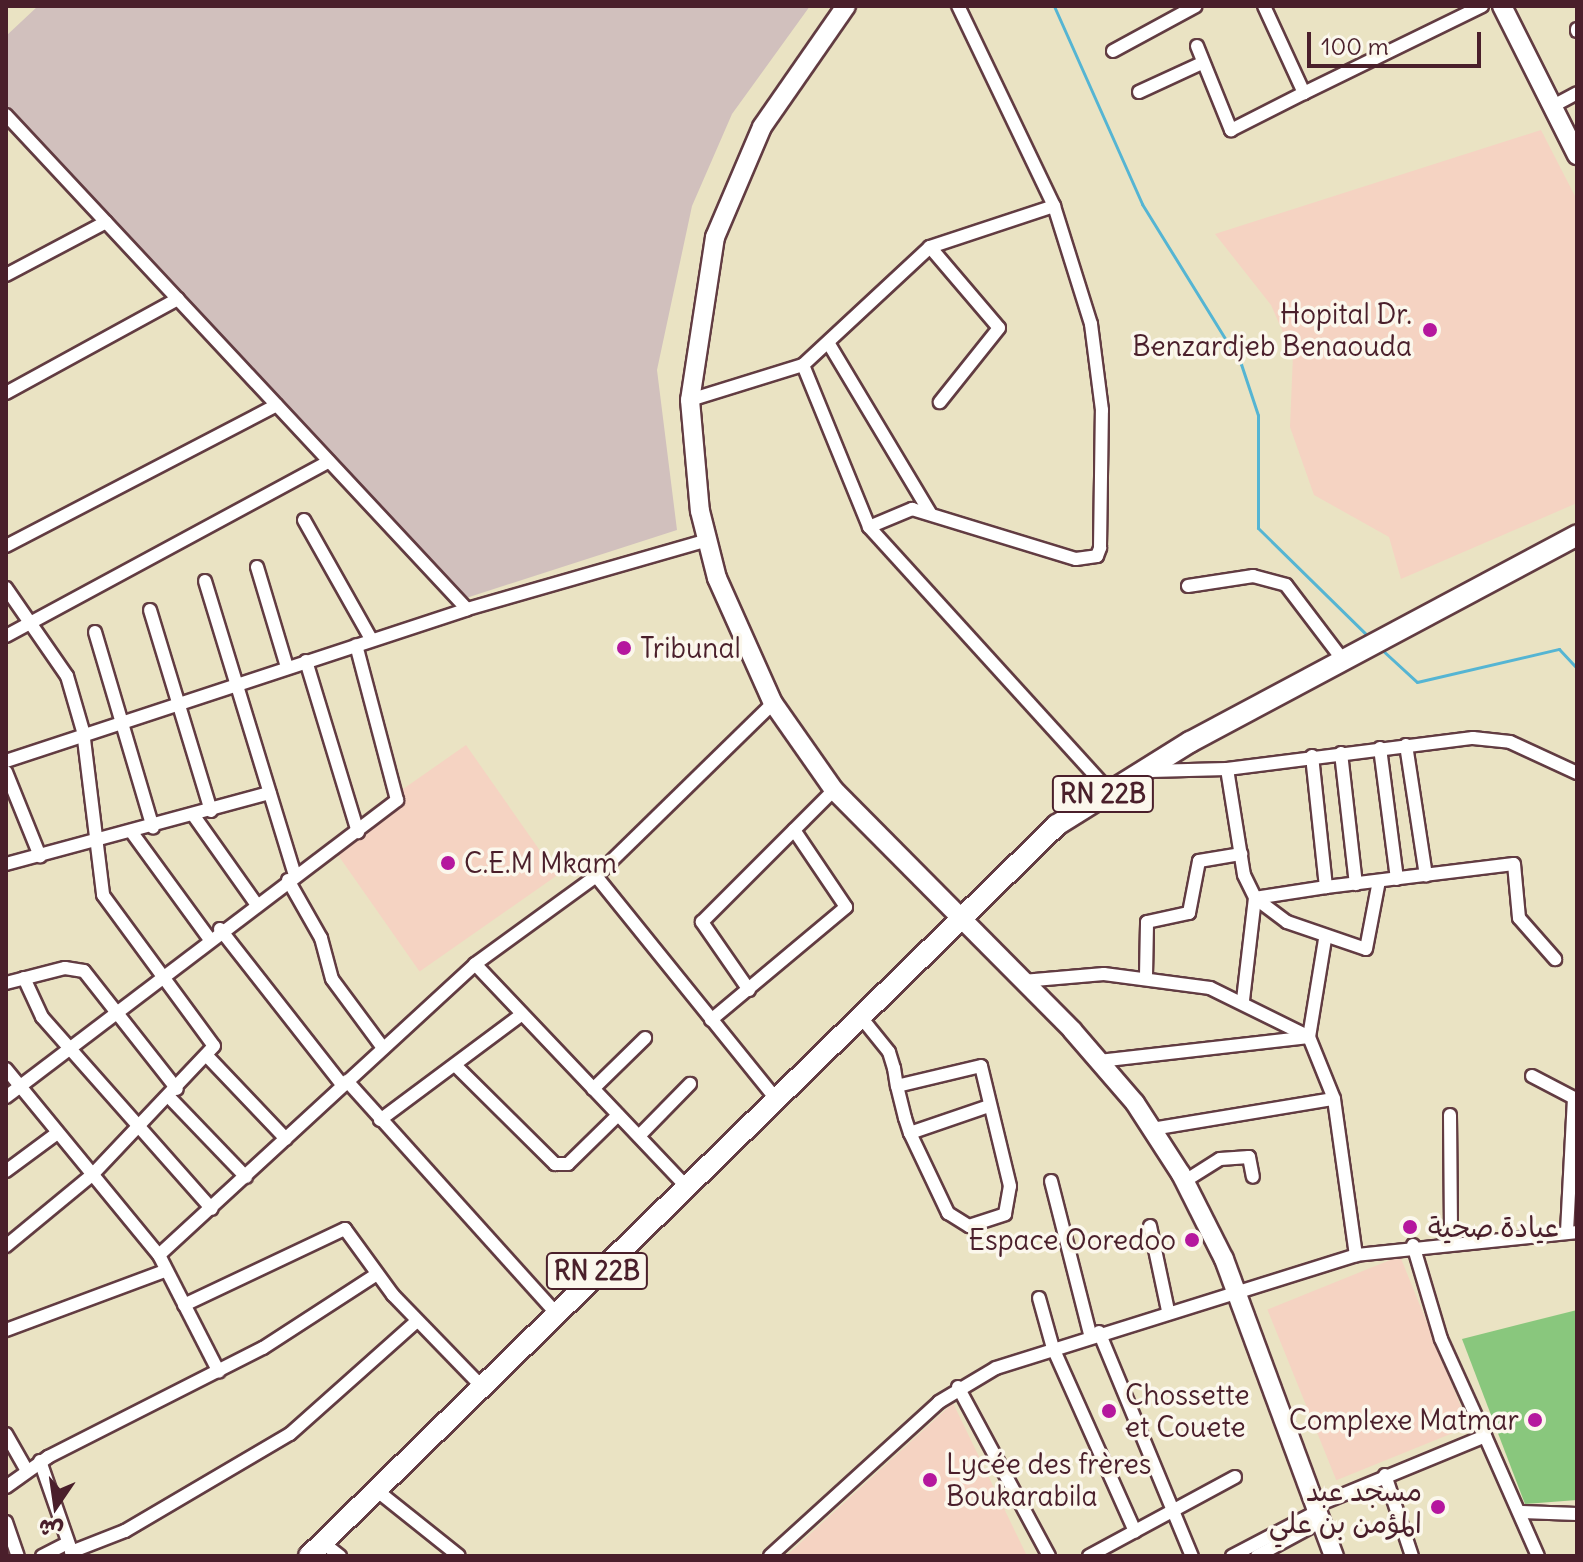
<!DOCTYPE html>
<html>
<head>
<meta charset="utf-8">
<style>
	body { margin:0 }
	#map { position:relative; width:1583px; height:1562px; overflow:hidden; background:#eae3c3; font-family:Delius,"Playpen Sans Arabic",sans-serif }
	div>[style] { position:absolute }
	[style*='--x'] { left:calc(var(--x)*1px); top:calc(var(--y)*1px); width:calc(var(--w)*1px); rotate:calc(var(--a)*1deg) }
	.built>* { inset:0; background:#f5d3c2; transform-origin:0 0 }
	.industrial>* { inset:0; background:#d1c0bd }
	.green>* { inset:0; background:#89c77d }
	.stream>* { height:3px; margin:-1.5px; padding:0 1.5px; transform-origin:1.5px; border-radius:1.5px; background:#55b5d3 }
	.roads { filter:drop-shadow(2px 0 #623c42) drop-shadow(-2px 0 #623c42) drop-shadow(0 2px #623c42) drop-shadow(0 -2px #623c42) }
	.street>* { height:12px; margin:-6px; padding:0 6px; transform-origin:6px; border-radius:6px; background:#fff }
	.secondary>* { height:18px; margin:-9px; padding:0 9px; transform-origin:9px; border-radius:9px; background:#fff }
	.primary>* { height:20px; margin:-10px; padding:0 10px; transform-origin:10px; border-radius:10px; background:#fff }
	.dots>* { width:22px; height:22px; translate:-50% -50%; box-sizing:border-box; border:4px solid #fbf7ec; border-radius:50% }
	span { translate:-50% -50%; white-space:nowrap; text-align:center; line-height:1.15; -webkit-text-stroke:7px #fbf7ec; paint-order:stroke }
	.shield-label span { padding:2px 6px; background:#fbf7ec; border:2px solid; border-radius:6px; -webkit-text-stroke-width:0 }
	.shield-label { font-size:26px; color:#4a1f2b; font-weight:700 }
	.poi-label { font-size:28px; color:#4a1f2b }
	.right { translate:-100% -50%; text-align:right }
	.left { translate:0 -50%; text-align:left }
	.frame { position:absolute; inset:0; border:8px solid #4a1f2b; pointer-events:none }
	.north { position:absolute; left:16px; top:1466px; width:80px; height:80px; -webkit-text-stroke:6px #fbf7ec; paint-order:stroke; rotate:193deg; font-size:22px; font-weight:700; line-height:32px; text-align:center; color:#4a1f2b }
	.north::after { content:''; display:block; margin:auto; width:28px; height:36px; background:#4a1f2b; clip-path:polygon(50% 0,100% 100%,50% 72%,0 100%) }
	.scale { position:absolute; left:1307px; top:32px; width:174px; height:36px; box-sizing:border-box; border:4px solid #4a1f2b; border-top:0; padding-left:10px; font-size:24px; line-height:28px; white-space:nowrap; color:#4a1f2b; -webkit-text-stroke:6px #fbf7ec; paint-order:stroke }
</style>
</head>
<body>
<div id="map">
	<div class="built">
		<div style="clip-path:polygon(1541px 130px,1577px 200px,1577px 503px,1401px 579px,1389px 537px,1314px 495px,1290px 427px,1293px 355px,1271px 305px,1215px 234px)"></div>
		<div style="left:466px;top:745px;width:159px;height:168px;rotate:55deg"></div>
		<div style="left:1400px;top:1256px;width:184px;height:143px;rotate:68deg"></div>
		<div style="clip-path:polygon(953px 1403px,1027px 1556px,786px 1556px)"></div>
	</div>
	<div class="industrial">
		<div style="clip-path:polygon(38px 6px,810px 6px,732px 114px,692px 206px,657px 370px,677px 530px,460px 600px,6px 108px,6px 36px)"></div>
	</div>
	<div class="green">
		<div style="clip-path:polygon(1577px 1310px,1577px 1500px,1525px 1504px,1462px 1339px)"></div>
	</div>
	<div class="stream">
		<div style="--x:1054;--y:6;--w:217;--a:66"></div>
		<div style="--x:1142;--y:204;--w:188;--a:58.3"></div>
		<div style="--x:1241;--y:364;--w:54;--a:71.6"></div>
		<div style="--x:1258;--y:415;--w:113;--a:90"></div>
		<div style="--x:1258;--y:528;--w:156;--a:44.5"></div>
		<div style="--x:1380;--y:648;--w:50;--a:42.6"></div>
		<div style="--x:1417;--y:682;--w:146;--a:-13.1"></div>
		<div style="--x:1559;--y:649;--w:26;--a:47"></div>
	</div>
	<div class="roads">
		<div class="street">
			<div style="--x:1264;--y:6;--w:96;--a:65.3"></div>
			<div style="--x:1304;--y:93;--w:198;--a:-26"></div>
			<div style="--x:1577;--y:29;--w:2;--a:90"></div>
			<div style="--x:1197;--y:46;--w:91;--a:68"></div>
			<div style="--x:1231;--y:130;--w:82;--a:-26.9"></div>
			<div style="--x:1113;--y:51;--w:94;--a:-28.5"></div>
			<div style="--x:1139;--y:92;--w:69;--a:-24.7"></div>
			<div style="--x:1553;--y:106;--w:27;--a:-28"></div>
			<div style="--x:6;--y:115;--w:676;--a:46.98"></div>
			<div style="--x:1054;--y:206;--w:131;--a:161.7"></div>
			<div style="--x:930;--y:247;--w:173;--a:137.1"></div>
			<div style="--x:803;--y:365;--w:175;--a:67.8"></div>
			<div style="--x:869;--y:527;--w:355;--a:47.7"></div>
			<div style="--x:930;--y:247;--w:106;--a:49.6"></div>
			<div style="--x:999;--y:328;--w:95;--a:128.6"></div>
			<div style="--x:6;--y:275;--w:113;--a:-27.9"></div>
			<div style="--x:829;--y:344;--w:197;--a:59.1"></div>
			<div style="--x:6;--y:393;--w:196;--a:-28.7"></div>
			<div style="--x:690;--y:400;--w:118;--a:-17.2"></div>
			<div style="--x:304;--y:520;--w:137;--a:60.6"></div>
			<div style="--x:869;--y:527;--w:47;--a:-22.7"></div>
			<div style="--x:912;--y:509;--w:171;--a:17"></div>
			<div style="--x:1076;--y:559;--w:21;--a:-8"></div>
			<div style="--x:1097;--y:556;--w:9;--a:-69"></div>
			<div style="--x:1100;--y:548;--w:138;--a:-89.2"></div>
			<div style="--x:1102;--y:410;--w:87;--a:-97.3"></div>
			<div style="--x:1091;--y:324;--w:124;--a:-107.4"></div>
			<div style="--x:1054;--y:206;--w:222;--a:-115.6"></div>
			<div style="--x:6;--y:546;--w:305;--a:-27.5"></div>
			<div style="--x:257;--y:567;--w:104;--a:73.3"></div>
			<div style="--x:205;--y:581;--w:308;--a:73"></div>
			<div style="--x:1188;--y:586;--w:66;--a:-8.7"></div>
			<div style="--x:1253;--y:576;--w:34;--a:15"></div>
			<div style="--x:1286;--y:585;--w:94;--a:52.8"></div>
			<div style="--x:6;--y:588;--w:107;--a:55.3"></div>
			<div style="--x:67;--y:676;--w:57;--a:73.8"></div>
			<div style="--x:83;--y:731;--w:165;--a:83"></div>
			<div style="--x:103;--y:895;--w:187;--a:53.7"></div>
			<div style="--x:214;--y:1046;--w:178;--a:133.4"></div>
			<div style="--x:92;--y:1175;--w:112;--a:140.5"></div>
			<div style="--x:150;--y:610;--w:210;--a:73.1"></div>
			<div style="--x:95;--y:632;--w:204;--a:73.5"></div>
			<div style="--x:6;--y:636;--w:367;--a:-28.4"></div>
			<div style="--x:306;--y:661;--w:179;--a:73.1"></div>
			<div style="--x:1406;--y:745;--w:132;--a:81.3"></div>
			<div style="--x:1380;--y:748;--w:132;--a:82.6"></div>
			<div style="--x:1341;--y:753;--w:132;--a:83.5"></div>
			<div style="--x:1312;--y:756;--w:132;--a:83.9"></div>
			<div style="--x:6;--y:761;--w:485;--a:-18.2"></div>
			<div style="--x:467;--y:609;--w:251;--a:-16"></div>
			<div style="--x:1227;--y:769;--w:107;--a:80.9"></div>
			<div style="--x:1244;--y:875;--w:25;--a:64"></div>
			<div style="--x:1255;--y:898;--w:40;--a:37"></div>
			<div style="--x:1287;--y:922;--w:83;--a:18.9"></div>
			<div style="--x:1366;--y:949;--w:69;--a:-79.2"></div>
			<div style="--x:1150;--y:771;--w:77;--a:-1.5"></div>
			<div style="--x:1227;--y:769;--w:248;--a:-7.2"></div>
			<div style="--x:1473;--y:738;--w:37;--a:6"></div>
			<div style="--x:1510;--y:742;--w:74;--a:24.8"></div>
			<div style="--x:6;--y:772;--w:91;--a:68"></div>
			<div style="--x:194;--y:816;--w:105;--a:54.7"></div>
			<div style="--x:133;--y:834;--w:127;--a:53.9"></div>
			<div style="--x:6;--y:864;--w:273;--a:-15.1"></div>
			<div style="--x:596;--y:876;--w:287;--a:51.1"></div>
			<div style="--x:288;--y:880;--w:67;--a:60.4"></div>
			<div style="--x:321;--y:938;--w:42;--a:75"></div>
			<div style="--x:332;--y:979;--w:86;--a:53.5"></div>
			<div style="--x:220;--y:929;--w:199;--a:51.9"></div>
			<div style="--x:475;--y:964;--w:305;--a:46.5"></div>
			<div style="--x:1146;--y:976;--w:54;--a:-88.9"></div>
			<div style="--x:1147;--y:922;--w:43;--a:-12.1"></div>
			<div style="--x:1189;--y:913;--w:53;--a:-79.1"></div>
			<div style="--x:1199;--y:861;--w:43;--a:-9.5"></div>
			<div style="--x:24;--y:978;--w:43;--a:65.2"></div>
			<div style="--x:42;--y:1017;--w:256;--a:48.5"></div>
			<div style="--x:1023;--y:981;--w:81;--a:-4.9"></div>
			<div style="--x:1104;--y:974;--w:107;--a:7.5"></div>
			<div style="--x:1210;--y:988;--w:110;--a:26.3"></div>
			<div style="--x:1309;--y:1037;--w:67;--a:68"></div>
			<div style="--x:1334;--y:1099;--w:158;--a:82"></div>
			<div style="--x:6;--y:983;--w:61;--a:-14.3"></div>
			<div style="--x:65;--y:968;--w:19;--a:9"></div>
			<div style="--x:84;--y:971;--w:150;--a:51.8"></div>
			<div style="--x:749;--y:990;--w:83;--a:-124.7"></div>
			<div style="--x:702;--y:922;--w:187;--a:-45"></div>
			<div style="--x:1243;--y:1000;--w:103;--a:-83.3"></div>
			<div style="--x:1255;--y:898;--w:72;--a:-8.8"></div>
			<div style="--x:1326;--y:887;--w:189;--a:-7"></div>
			<div style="--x:1514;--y:864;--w:54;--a:84.7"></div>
			<div style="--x:1519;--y:918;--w:55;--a:48.7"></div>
			<div style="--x:860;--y:1016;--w:46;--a:51.1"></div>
			<div style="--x:889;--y:1052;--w:17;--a:73"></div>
			<div style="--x:894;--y:1068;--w:18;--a:81"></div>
			<div style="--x:897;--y:1086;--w:33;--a:76"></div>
			<div style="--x:905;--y:1118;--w:16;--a:72"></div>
			<div style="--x:910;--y:1133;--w:89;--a:64.6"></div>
			<div style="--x:948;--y:1213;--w:25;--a:32"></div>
			<div style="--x:969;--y:1226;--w:38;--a:-18"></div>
			<div style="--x:1005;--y:1214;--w:28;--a:-80"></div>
			<div style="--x:1010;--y:1186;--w:123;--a:-103.6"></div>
			<div style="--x:981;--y:1066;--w:86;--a:166.6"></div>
			<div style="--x:711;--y:1020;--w:176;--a:-39.9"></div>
			<div style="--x:846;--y:907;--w:93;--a:-124"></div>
			<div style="--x:208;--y:1057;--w:113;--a:46.4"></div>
			<div style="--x:1099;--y:1061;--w:211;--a:-6.5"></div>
			<div style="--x:1309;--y:1037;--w:99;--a:-80.7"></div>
			<div style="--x:455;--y:1065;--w:141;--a:44.7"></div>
			<div style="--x:555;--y:1164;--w:13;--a:0"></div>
			<div style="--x:568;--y:1164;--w:70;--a:-44.4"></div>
			<div style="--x:6;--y:1069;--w:241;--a:50.6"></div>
			<div style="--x:159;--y:1255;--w:131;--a:62.9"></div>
			<div style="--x:1532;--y:1076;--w:47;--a:27.6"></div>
			<div style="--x:1574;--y:1098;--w:134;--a:93"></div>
			<div style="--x:347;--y:1081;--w:312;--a:48"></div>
			<div style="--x:593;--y:1089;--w:73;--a:-44.4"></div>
			<div style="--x:6;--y:1097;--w:491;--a:-37.2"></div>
			<div style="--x:397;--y:800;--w:160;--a:-104.8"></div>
			<div style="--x:169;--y:1097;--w:111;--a:46.1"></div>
			<div style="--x:1450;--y:1115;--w:125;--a:89.5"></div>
			<div style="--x:380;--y:1120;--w:177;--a:-36.7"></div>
			<div style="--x:1152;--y:1129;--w:184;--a:-9.4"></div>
			<div style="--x:910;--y:1133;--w:83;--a:-18.9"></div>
			<div style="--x:639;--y:1136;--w:73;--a:-45.6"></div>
			<div style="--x:6;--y:1171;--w:62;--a:-36.5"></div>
			<div style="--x:1051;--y:1181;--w:158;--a:75.7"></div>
			<div style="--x:1185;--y:1181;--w:41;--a:-32.2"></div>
			<div style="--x:1220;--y:1159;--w:29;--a:-4"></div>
			<div style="--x:1249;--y:1157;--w:20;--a:79"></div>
			<div style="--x:1150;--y:1226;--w:87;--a:78"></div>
			<div style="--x:1413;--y:1245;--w:98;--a:73.4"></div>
			<div style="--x:1441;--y:1339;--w:107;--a:65.6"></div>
			<div style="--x:159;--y:1255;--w:430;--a:-42.6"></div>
			<div style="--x:475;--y:964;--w:150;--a:-36"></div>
			<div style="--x:596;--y:876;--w:248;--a:-44.3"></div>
			<div style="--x:1039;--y:1298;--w:52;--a:74.4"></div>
			<div style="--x:1053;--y:1348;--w:201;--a:65.9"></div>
			<div style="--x:184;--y:1305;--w:178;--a:-25.3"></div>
			<div style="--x:345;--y:1229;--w:82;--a:54"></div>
			<div style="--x:393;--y:1295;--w:129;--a:45.9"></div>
			<div style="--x:6;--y:1330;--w:170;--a:-20.4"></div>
			<div style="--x:1099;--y:1332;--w:243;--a:67.5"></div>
			<div style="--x:958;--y:1387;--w:192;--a:61.7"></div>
			<div style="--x:6;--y:1434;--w:40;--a:60.3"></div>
			<div style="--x:40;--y:1461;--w:101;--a:70.8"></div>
			<div style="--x:1385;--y:1475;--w:85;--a:71.6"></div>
			<div style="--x:6;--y:1487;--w:52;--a:-35.5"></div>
			<div style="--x:48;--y:1457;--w:241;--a:-26.9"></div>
			<div style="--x:263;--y:1348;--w:136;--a:-33"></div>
			<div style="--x:375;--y:1489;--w:107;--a:38.6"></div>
			<div style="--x:1313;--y:1507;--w:186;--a:-22.4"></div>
			<div style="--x:1485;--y:1436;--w:131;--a:66.2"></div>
			<div style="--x:1522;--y:1512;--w:55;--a:2.1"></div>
			<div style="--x:6;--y:1522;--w:36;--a:71"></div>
			<div style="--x:322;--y:1542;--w:23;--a:38"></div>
			<div style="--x:71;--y:1552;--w:58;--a:-21.3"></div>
			<div style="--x:125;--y:1531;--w:191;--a:-30.5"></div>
			<div style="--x:290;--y:1434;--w:170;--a:-41.7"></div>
			<div style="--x:42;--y:1556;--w:29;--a:-27"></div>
			<div style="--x:770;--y:1556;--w:229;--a:-42.3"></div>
			<div style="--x:939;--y:1402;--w:66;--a:-30.8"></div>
			<div style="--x:996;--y:1368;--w:377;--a:-17.4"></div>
			<div style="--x:1356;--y:1255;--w:222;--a:-5.9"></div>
			<div style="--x:1089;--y:1556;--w:166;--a:-28.4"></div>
			<div style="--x:1232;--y:1556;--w:95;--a:-27.6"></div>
			<div style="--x:1257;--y:1556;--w:72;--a:-28.4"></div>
		</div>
		<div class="secondary">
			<div style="--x:846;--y:6;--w:147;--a:124.8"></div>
			<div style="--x:762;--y:127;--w:120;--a:113.1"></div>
			<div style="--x:715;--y:237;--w:165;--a:98.7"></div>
			<div style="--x:690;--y:400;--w:111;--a:84.9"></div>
			<div style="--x:700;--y:511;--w:69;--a:75.8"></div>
			<div style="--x:717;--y:578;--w:137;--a:65.9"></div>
			<div style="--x:773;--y:703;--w:106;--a:55"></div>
			<div style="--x:834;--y:790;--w:338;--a:45.2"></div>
			<div style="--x:1072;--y:1030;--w:96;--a:49.2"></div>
			<div style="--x:1135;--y:1103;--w:85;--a:57.1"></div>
			<div style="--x:1181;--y:1174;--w:95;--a:63.2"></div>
			<div style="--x:1224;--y:1259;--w:317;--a:69.7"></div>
			<div style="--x:1502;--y:6;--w:167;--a:63.3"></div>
		</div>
		<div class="primary">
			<div style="--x:309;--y:1556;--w:1046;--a:-44.34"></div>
			<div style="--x:1057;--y:825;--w:157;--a:-32"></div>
			<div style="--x:1190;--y:742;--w:439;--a:-28.1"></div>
		</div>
	</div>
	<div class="dots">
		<div style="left:1430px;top:330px;background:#b5179e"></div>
		<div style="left:624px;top:648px;background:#b5179e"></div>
		<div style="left:448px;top:863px;background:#b5179e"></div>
		<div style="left:1410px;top:1227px;background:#b5179e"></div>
		<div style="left:1192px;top:1240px;background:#b5179e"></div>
		<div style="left:1109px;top:1411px;background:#b5179e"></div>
		<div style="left:1535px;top:1420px;background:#b5179e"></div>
		<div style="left:930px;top:1480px;background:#b5179e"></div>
		<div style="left:1438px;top:1507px;background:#b5179e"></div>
	</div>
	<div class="shield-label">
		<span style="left:1103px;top:794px">RN 22B</span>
		<span style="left:597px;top:1271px">RN 22B</span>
	</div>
	<div class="poi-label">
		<span class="right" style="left:1412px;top:330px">Hopital Dr.<br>Benzardjeb Benaouda</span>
		<span class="left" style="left:640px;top:648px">Tribunal</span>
		<span class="left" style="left:464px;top:863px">C.E.M Mkam</span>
		<span class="left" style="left:1428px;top:1227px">عيادة صحية</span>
		<span class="right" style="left:1176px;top:1240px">Espace Ooredoo</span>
		<span class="left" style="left:1125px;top:1411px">Chossette<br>et Couete</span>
		<span class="right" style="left:1519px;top:1420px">Complexe Matmar</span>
		<span class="left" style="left:946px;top:1480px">Lycée des frères<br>Boukarabila</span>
		<span class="right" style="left:1422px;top:1507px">مسجد عبد<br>المؤمن بن علي</span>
	</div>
	<div class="frame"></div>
	<div class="north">ش</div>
	<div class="scale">100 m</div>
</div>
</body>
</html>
